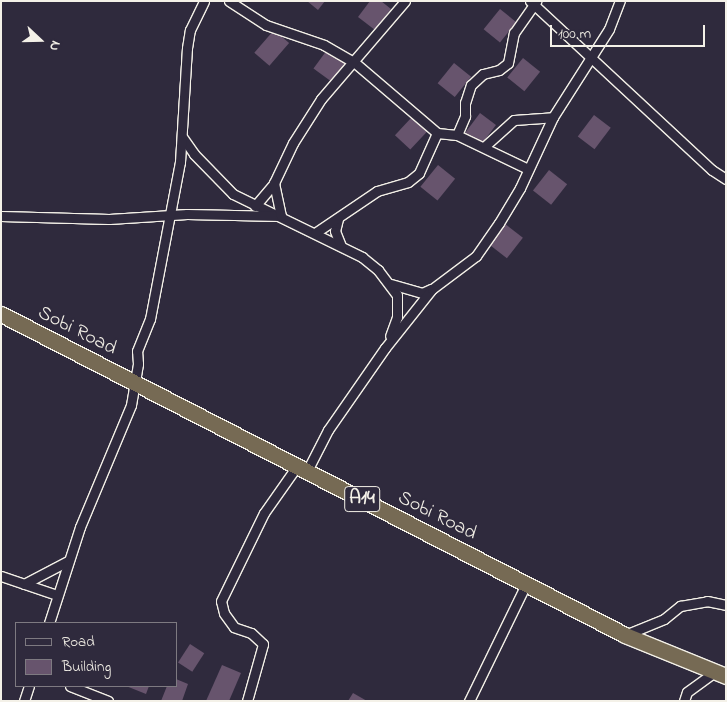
<!DOCTYPE html>
<html>
<head>
<meta charset="utf-8">
<style>
	body { margin:0 }
	#map { position:relative; width:727px; height:702px; overflow:hidden; background:#2f2a3d; font-family:"Indie Flower",sans-serif }
	div>[style] { position:absolute }
	[style*='--x'] { left:calc(var(--x)*1px); top:calc(var(--y)*1px); width:calc(var(--w)*1px); rotate:calc(var(--a)*1deg) }
	.building>* { inset:0; background:#67546d; transform-origin:0 0 }
	.roads { filter:drop-shadow(1px 0 #f4f1e8) drop-shadow(-1px 0 #f4f1e8) drop-shadow(0 1px #f4f1e8) drop-shadow(0 -1px #f4f1e8) }
	.street>* { height:9px; margin:-4.5px; padding:0 4.5px; transform-origin:4.5px; border-radius:4.5px; background:#2f2a3d }
	.highway>* { height:15px; margin:-7.5px; padding:0 7.5px; transform-origin:7.5px; border-radius:7.5px; background:#766a54 }
	span { translate:-50% -50%; white-space:nowrap; text-align:center; line-height:1.15; -webkit-text-stroke:4px #2f2a3d; paint-order:stroke }
	.shield-label span { padding:1px 4px; background:#2f2a3d; border:1px solid; border-radius:4px; -webkit-text-stroke-width:0 }
	.shield-label { font-size:19px; color:#f4f1e8; font-weight:700 }
	.street-label { font-size:20px; color:#f4f1e8 }
	.frame { position:absolute; inset:0; border:2px solid #f4f1e8; pointer-events:none }
	.legend { position:absolute; left:15px; top:622px; width:162px; height:65px; box-sizing:border-box; background:#2f2a3d; border:1px solid #7e7a81; margin:0; padding:6px 9px; list-style:none; font-size:15px; color:#f4f1e8 }
	.legend li { display:flex; align-items:center; gap:10px; height:25px }
	.legend b { width:25px; border:1px solid #7e7a81 }
	.north { position:absolute; left:15px; top:15px; width:50px; height:50px; -webkit-text-stroke:4px #2f2a3d; paint-order:stroke; rotate:111deg; font-size:14px; font-weight:700; line-height:20px; text-align:center; color:#f4f1e8 }
	.north::after { content:''; display:block; margin:auto; width:18px; height:22px; background:#f4f1e8; clip-path:polygon(50% 0,100% 100%,50% 72%,0 100%) }
	.scale { position:absolute; left:550px; top:25px; width:155px; height:22px; box-sizing:border-box; border:2px solid #f4f1e8; border-top:0; padding-left:6px; font-size:15px; line-height:18px; white-space:nowrap; color:#f4f1e8; -webkit-text-stroke:4px #2f2a3d; paint-order:stroke }
</style>
</head>
<body>
<div id="map">
	<div class="building">
		<div style="clip-path:polygon(307px 1px,325px 1px,318px 10px)"></div>
		<div style="clip-path:polygon(370px 1px,381px 1px,391px 9px,375px 30px,358px 17px)"></div>
		<div style="left:500px;top:9px;width:21px;height:26px;rotate:39deg"></div>
		<div style="left:274px;top:30px;width:20px;height:30px;rotate:41deg"></div>
		<div style="left:327px;top:50px;width:22px;height:23px;rotate:36deg"></div>
		<div style="left:523px;top:58px;width:22px;height:25px;rotate:39deg"></div>
		<div style="left:454px;top:63px;width:22px;height:26px;rotate:39deg"></div>
		<div style="left:480px;top:113px;width:20px;height:25px;rotate:37deg"></div>
		<div style="left:594px;top:115px;width:21px;height:27px;rotate:37deg"></div>
		<div style="left:412px;top:117px;width:21px;height:25px;rotate:43deg"></div>
		<div style="left:438px;top:165px;width:22px;height:28px;rotate:39deg"></div>
		<div style="left:549px;top:170px;width:23px;height:26px;rotate:38deg"></div>
		<div style="left:504px;top:223px;width:24px;height:26px;rotate:38deg"></div>
		<div style="left:190px;top:644px;width:17px;height:22px;rotate:33deg"></div>
		<div style="clip-path:polygon(222px 665px,241px 673px,229px 701px,206px 701px)"></div>
		<div style="clip-path:polygon(176px 679px,188px 684px,182px 701px,161px 701px,167px 686px,176px 686px)"></div>
		<div style="clip-path:polygon(126px 686px,149px 686px,146px 694px)"></div>
		<div style="clip-path:polygon(353px 693px,367px 701px,348px 701px)"></div>
	</div>
	<div class="roads">
		<div class="street">
			<div style="--x:229;--y:1;--w:44;--a:33"></div>
			<div style="--x:266;--y:25;--w:61;--a:19"></div>
			<div style="--x:324;--y:45;--w:34;--a:30"></div>
			<div style="--x:354;--y:62;--w:109;--a:40.5"></div>
			<div style="--x:437;--y:133;--w:20;--a:6"></div>
			<div style="--x:457;--y:135;--w:79;--a:25.6"></div>
			<div style="--x:530;--y:1;--w:248;--a:42.9"></div>
			<div style="--x:712;--y:170;--w:17;--a:33"></div>
			<div style="--x:457;--y:135;--w:21;--a:-67"></div>
			<div style="--x:465;--y:116;--w:13;--a:-90"></div>
			<div style="--x:465;--y:103;--w:19;--a:-72"></div>
			<div style="--x:471;--y:85;--w:16;--a:-43"></div>
			<div style="--x:483;--y:74;--w:16;--a:-14"></div>
			<div style="--x:499;--y:70;--w:11;--a:-38"></div>
			<div style="--x:508;--y:63;--w:31;--a:-79"></div>
			<div style="--x:514;--y:33;--w:39;--a:-55"></div>
			<div style="--x:183;--y:138;--w:19;--a:55"></div>
			<div style="--x:194;--y:154;--w:56;--a:45.7"></div>
			<div style="--x:233;--y:194;--w:144;--a:26"></div>
			<div style="--x:362;--y:257;--w:21;--a:39"></div>
			<div style="--x:378;--y:270;--w:31;--a:53"></div>
			<div style="--x:397;--y:295;--w:22;--a:90"></div>
			<div style="--x:397;--y:317;--w:20;--a:110"></div>
			<div style="--x:485;--y:146;--w:39;--a:-42"></div>
			<div style="--x:514;--y:120;--w:39;--a:-4"></div>
			<div style="--x:255;--y:206;--w:30;--a:-50"></div>
			<div style="--x:274;--y:183;--w:44;--a:-64.6"></div>
			<div style="--x:293;--y:143;--w:52;--a:-57.5"></div>
			<div style="--x:321;--y:99;--w:129;--a:-49.4"></div>
			<div style="--x:1;--y:216;--w:108;--a:1.6"></div>
			<div style="--x:109;--y:219;--w:78;--a:-3.7"></div>
			<div style="--x:187;--y:214;--w:94;--a:1.2"></div>
			<div style="--x:281;--y:216;--w:34;--a:-102"></div>
			<div style="--x:338;--y:219;--w:12;--a:104"></div>
			<div style="--x:335;--y:231;--w:16;--a:68"></div>
			<div style="--x:315;--y:233;--w:75;--a:-34.1"></div>
			<div style="--x:377;--y:191;--w:32;--a:-16"></div>
			<div style="--x:408;--y:182;--w:14;--a:-39"></div>
			<div style="--x:419;--y:173;--w:44;--a:-65.8"></div>
			<div style="--x:391;--y:284;--w:32;--a:16"></div>
			<div style="--x:422;--y:293;--w:10;--a:-24"></div>
			<div style="--x:307;--y:471;--w:46;--a:-62.9"></div>
			<div style="--x:328;--y:430;--w:100;--a:-55.2"></div>
			<div style="--x:385;--y:348;--w:75;--a:-51.5"></div>
			<div style="--x:432;--y:289;--w:55;--a:-36.9"></div>
			<div style="--x:476;--y:256;--w:40;--a:-55.1"></div>
			<div style="--x:499;--y:223;--w:41;--a:-59"></div>
			<div style="--x:520;--y:188;--w:78;--a:-65.1"></div>
			<div style="--x:553;--y:117;--w:104;--a:-57.5"></div>
			<div style="--x:609;--y:29;--w:30;--a:-69"></div>
			<div style="--x:1;--y:576;--w:59;--a:18.7"></div>
			<div style="--x:24;--y:584;--w:50;--a:-27.6"></div>
			<div style="--x:49;--y:623;--w:101;--a:-72.1"></div>
			<div style="--x:80;--y:527;--w:132;--a:-67.3"></div>
			<div style="--x:131;--y:405;--w:42;--a:-80.3"></div>
			<div style="--x:138;--y:364;--w:13;--a:-94"></div>
			<div style="--x:137;--y:351;--w:35;--a:-68"></div>
			<div style="--x:150;--y:319;--w:160;--a:-79.2"></div>
			<div style="--x:180;--y:162;--w:114;--a:-86.5"></div>
			<div style="--x:187;--y:48;--w:18;--a:-81"></div>
			<div style="--x:190;--y:30;--w:32;--a:-64"></div>
			<div style="--x:625;--y:635;--w:42;--a:-22.3"></div>
			<div style="--x:664;--y:619;--w:21;--a:-39"></div>
			<div style="--x:680;--y:606;--w:27;--a:-10"></div>
			<div style="--x:707;--y:601;--w:19;--a:12"></div>
			<div style="--x:70;--y:686;--w:41;--a:21.5"></div>
			<div style="--x:24;--y:701;--w:16;--a:-72"></div>
			<div style="--x:247;--y:701;--w:59;--a:-74.3"></div>
			<div style="--x:263;--y:644;--w:16;--a:-137"></div>
			<div style="--x:251;--y:633;--w:18;--a:-161"></div>
			<div style="--x:234;--y:627;--w:17;--a:-126"></div>
			<div style="--x:224;--y:613;--w:12;--a:-104"></div>
			<div style="--x:221;--y:601;--w:98;--a:-64"></div>
			<div style="--x:264;--y:513;--w:57;--a:-54.9"></div>
			<div style="--x:469;--y:701;--w:130;--a:-64"></div>
			<div style="--x:684;--y:701;--w:9;--a:-72"></div>
			<div style="--x:687;--y:692;--w:36;--a:-36"></div>
		</div>
		<div class="highway">
			<div style="--x:1;--y:314;--w:702;--a:27.22"></div>
			<div style="--x:625;--y:635;--w:109;--a:22.1"></div>
		</div>
	</div>
	<div class="shield-label">
		<span style="left:362px;top:499px">A14</span>
	</div>
	<div class="street-label">
		<span style="left:77px;top:331px;rotate:27deg">Sobi Road</span>
		<span style="left:437px;top:516px;rotate:27deg">Sobi Road</span>
	</div>
	<div class="frame"></div>
	<ul class="legend">
	<li><b style="height:6px;background:#2f2a3d"></b>Road</li>
	<li><b style="height:14px;background:#67546d"></b>Building</li>
	</ul>
	<div class="north">N</div>
	<div class="scale">100 m</div>
</div>
</body>
</html>
